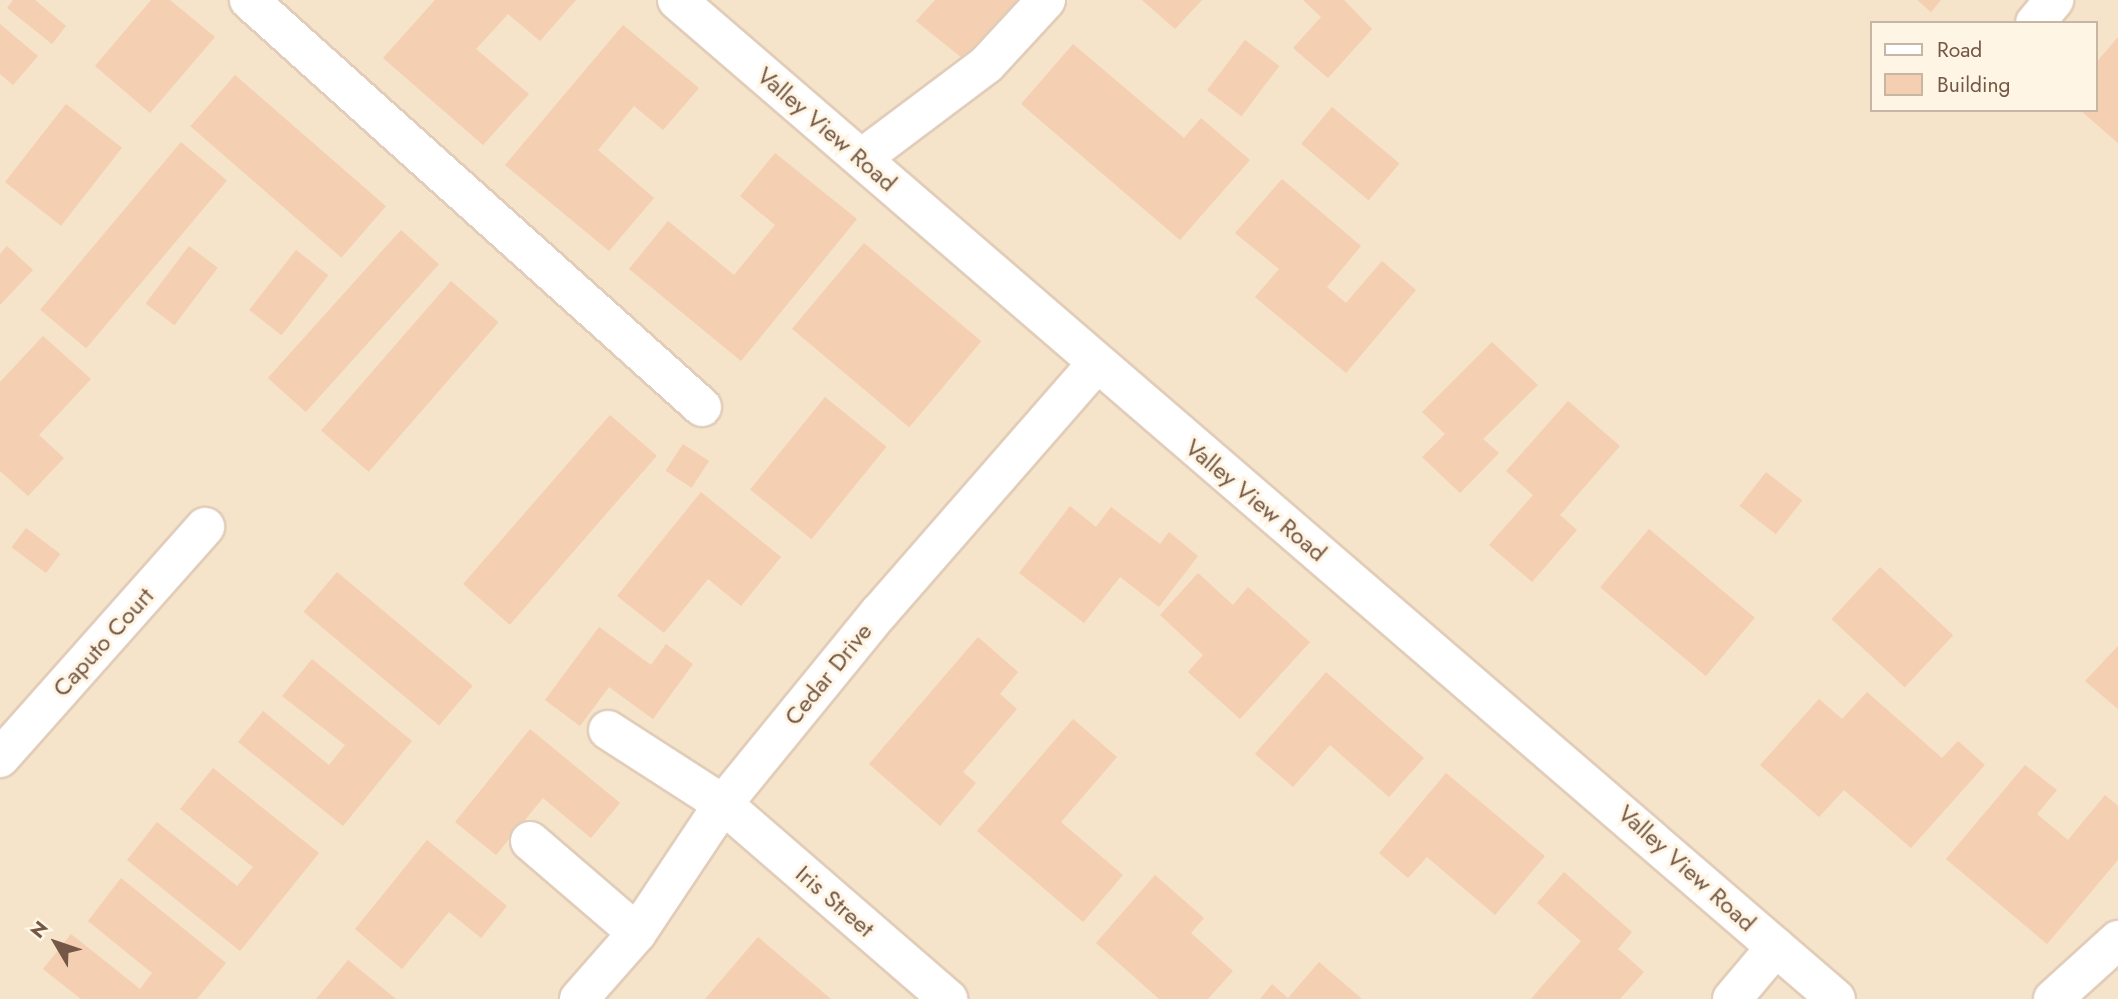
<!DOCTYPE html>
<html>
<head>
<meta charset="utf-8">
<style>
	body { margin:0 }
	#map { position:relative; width:2118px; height:999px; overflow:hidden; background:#fef2dc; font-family:Jost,sans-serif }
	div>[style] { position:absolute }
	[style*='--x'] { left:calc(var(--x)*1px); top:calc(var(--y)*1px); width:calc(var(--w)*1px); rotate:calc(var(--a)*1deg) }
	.residential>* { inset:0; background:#f5e3ca }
	.building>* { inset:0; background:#f4cfb2; transform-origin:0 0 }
	.roads { filter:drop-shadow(2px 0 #e1cdb9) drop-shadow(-2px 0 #e1cdb9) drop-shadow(0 2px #e1cdb9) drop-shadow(0 -2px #e1cdb9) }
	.minor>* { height:38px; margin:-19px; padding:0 19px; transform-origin:19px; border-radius:19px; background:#fff }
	span { translate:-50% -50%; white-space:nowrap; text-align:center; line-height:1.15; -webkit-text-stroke:6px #fff5e4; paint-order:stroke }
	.street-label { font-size:24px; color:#745744 }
	.legend { position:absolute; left:1870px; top:21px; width:228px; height:91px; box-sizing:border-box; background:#fff5e4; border:2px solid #c7b6a4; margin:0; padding:9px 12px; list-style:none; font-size:21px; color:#745744 }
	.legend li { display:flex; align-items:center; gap:14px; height:35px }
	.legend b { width:35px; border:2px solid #c7b6a4 }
	.north { position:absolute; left:21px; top:908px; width:70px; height:70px; -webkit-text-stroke:5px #fff5e4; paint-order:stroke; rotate:309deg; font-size:19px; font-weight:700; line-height:28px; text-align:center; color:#745744 }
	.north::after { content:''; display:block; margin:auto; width:24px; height:32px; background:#745744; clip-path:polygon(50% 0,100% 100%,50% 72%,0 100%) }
</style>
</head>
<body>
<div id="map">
	<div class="residential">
		<div style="clip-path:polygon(evenodd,0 0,2118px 0,2118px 999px,0 999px,0 0,1871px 23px,2095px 23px,2095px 110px,1871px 110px,1871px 23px)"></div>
	</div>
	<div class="building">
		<div style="clip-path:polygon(13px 0,35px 0,66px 26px,52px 44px,7px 8px)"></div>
		<div style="clip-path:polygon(151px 0,170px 0,215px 37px,150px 113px,95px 66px)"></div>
		<div style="clip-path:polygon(435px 0,576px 0,540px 41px,508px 14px,476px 49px,529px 94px,483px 145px,383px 58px)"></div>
		<div style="clip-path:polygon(935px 0,1025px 0,962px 58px,916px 21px)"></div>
		<div style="clip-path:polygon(1142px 0,1202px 0,1175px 29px)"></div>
		<div style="clip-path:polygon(1303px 0,1344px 0,1372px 29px,1328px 78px,1293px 48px,1321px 17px)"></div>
		<div style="clip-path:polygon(1917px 0,1941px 0,1931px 12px)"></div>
		<div style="clip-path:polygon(0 24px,38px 56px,13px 85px,0 74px)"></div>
		<div style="clip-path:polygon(623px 25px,699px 88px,663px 130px,634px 106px,598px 150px,654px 198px,609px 251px,505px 165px)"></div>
		<div style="clip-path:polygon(2118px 37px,2118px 143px,2080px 110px,2095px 110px,2095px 64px)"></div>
		<div style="left:1245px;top:40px;width:43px;height:63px;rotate:37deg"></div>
		<div style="clip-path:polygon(1073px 44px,1184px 138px,1201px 118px,1250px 160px,1180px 240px,1021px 104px)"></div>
		<div style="left:235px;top:75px;width:200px;height:68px;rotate:41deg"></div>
		<div style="left:66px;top:104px;width:71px;height:99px;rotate:38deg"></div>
		<div style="left:1332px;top:107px;width:88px;height:48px;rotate:40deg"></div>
		<div style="left:181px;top:142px;width:60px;height:219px;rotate:40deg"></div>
		<div style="clip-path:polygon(775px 153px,857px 219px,741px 361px,629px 269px,668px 221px,734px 275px,775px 225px,740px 196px)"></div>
		<div style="clip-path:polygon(1282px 179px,1361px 246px,1327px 287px,1346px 303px,1382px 261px,1416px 290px,1346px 373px,1255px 297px,1279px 269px,1235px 233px)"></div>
		<div style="left:401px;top:230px;width:51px;height:199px;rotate:42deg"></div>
		<div style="left:864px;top:243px;width:153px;height:112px;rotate:40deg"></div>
		<div style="clip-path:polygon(7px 246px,33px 270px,0 305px,0 254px)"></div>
		<div style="left:189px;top:246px;width:36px;height:72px;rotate:37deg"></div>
		<div style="left:296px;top:250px;width:41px;height:76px;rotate:38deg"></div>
		<div style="left:451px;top:281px;width:63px;height:198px;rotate:41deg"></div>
		<div style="clip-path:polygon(43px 336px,91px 379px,39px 435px,64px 458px,28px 496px,0 471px,0 382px)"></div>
		<div style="clip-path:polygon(1492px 342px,1538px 385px,1483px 439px,1499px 453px,1460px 493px,1422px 457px,1445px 434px,1422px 412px)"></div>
		<div style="left:825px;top:397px;width:79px;height:119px;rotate:39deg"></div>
		<div style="clip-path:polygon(1568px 401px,1620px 446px,1560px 515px,1577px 530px,1532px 582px,1489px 545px,1533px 495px,1506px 471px)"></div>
		<div style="left:610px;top:415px;width:62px;height:224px;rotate:41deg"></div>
		<div style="left:683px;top:444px;width:31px;height:32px;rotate:33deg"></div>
		<div style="left:1766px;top:472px;width:46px;height:43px;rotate:38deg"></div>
		<div style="clip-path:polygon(701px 492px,781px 557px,741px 606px,708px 579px,664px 633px,617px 596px)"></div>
		<div style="clip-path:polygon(1070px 506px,1096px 527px,1111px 507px,1160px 544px,1169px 532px,1198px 556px,1159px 607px,1120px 577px,1084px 623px,1019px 573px)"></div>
		<div style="left:26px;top:528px;width:43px;height:24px;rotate:37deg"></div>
		<div style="left:1649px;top:529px;width:138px;height:76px;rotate:40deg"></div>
		<div style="left:1880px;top:567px;width:100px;height:71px;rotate:43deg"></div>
		<div style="left:337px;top:572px;width:177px;height:52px;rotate:40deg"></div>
		<div style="clip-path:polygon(1198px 573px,1233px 605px,1248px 587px,1310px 642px,1240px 719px,1188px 672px,1203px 655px,1160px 615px)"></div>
		<div style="clip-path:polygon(599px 627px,651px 665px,666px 644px,693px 664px,653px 719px,609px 687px,580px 726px,545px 700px)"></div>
		<div style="clip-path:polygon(978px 637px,1018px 672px,1000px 694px,1017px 709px,963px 772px,976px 783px,940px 826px,869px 764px)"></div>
		<div style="clip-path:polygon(2118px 646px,2118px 709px,2085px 681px)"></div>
		<div style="clip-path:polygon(312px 659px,412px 741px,343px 826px,238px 742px,263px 711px,329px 765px,345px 745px,282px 696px)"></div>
		<div style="clip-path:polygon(1326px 672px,1424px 758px,1389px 797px,1330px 745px,1293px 787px,1255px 754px)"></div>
		<div style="clip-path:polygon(1867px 692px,1942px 758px,1958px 741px,1985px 765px,1911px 848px,1844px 790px,1819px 817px,1760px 765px,1819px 699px,1842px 719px)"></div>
		<div style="clip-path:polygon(1073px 719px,1117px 757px,1061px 822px,1123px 875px,1083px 922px,977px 831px)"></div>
		<div style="clip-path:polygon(530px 729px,620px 803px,591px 838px,543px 798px,496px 855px,455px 822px)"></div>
		<div style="clip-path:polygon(2025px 765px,2057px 790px,2037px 814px,2068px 840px,2105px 795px,2118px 806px,2118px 860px,2047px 944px,1946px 859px)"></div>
		<div style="clip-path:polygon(213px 768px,319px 853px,240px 951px,127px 860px,157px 822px,237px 886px,253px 867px,180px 809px)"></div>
		<div style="clip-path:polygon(1446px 773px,1545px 856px,1495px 915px,1427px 857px,1408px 878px,1379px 853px)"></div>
		<div style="clip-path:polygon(427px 840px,507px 906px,481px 938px,449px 912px,402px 969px,355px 929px)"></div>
		<div style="clip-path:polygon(1564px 872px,1632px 932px,1618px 949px,1644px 972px,1620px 999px,1531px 999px,1581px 941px,1537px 903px)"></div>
		<div style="clip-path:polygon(1155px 875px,1204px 918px,1191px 933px,1233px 971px,1208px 999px,1159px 999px,1096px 943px)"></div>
		<div style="clip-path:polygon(121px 878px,226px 963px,197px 999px,81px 999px,43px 969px,71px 934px,140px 989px,152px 973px,88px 921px)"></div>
		<div style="clip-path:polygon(758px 937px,831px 999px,705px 999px)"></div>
		<div style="clip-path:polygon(348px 960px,396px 999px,316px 999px)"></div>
		<div style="clip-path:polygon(1319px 962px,1362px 999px,1260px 999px,1272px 984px,1288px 998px)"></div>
	</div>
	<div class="roads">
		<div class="minor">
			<div style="--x:249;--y:0;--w:609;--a:41.94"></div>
			<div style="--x:677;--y:0;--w:1530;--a:40.76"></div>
			<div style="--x:2035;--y:23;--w:30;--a:-50"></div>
			<div style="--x:862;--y:158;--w:156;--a:-36.9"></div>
			<div style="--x:987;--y:64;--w:87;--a:-47.3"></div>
			<div style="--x:608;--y:730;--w:137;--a:32.8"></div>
			<div style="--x:723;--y:804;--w:298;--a:40.9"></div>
			<div style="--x:0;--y:758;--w:309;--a:-48.4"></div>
			<div style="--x:530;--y:841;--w:141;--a:40.7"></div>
			<div style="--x:579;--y:999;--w:88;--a:-48.7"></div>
			<div style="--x:637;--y:933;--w:155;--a:-56.3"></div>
			<div style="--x:723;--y:804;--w:247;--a:-50.8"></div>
			<div style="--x:879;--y:613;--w:330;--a:-48.9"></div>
			<div style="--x:1732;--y:999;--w:68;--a:-49.8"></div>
			<div style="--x:2053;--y:999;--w:88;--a:-42.2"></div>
		</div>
	</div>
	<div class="street-label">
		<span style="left:827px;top:129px;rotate:41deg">Valley View Road</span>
		<span style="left:1256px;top:500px;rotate:40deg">Valley View Road</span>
		<span style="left:103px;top:642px;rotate:-48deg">Caputo Court</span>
		<span style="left:828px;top:674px;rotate:-51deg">Cedar Drive</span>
		<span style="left:1687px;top:868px;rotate:42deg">Valley View Road</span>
		<span style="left:835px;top:901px;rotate:41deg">Iris Street</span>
	</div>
	<ul class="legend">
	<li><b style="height:9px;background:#fff"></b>Road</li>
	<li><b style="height:19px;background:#f4cfb2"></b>Building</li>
	</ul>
	<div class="north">N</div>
</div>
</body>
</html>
